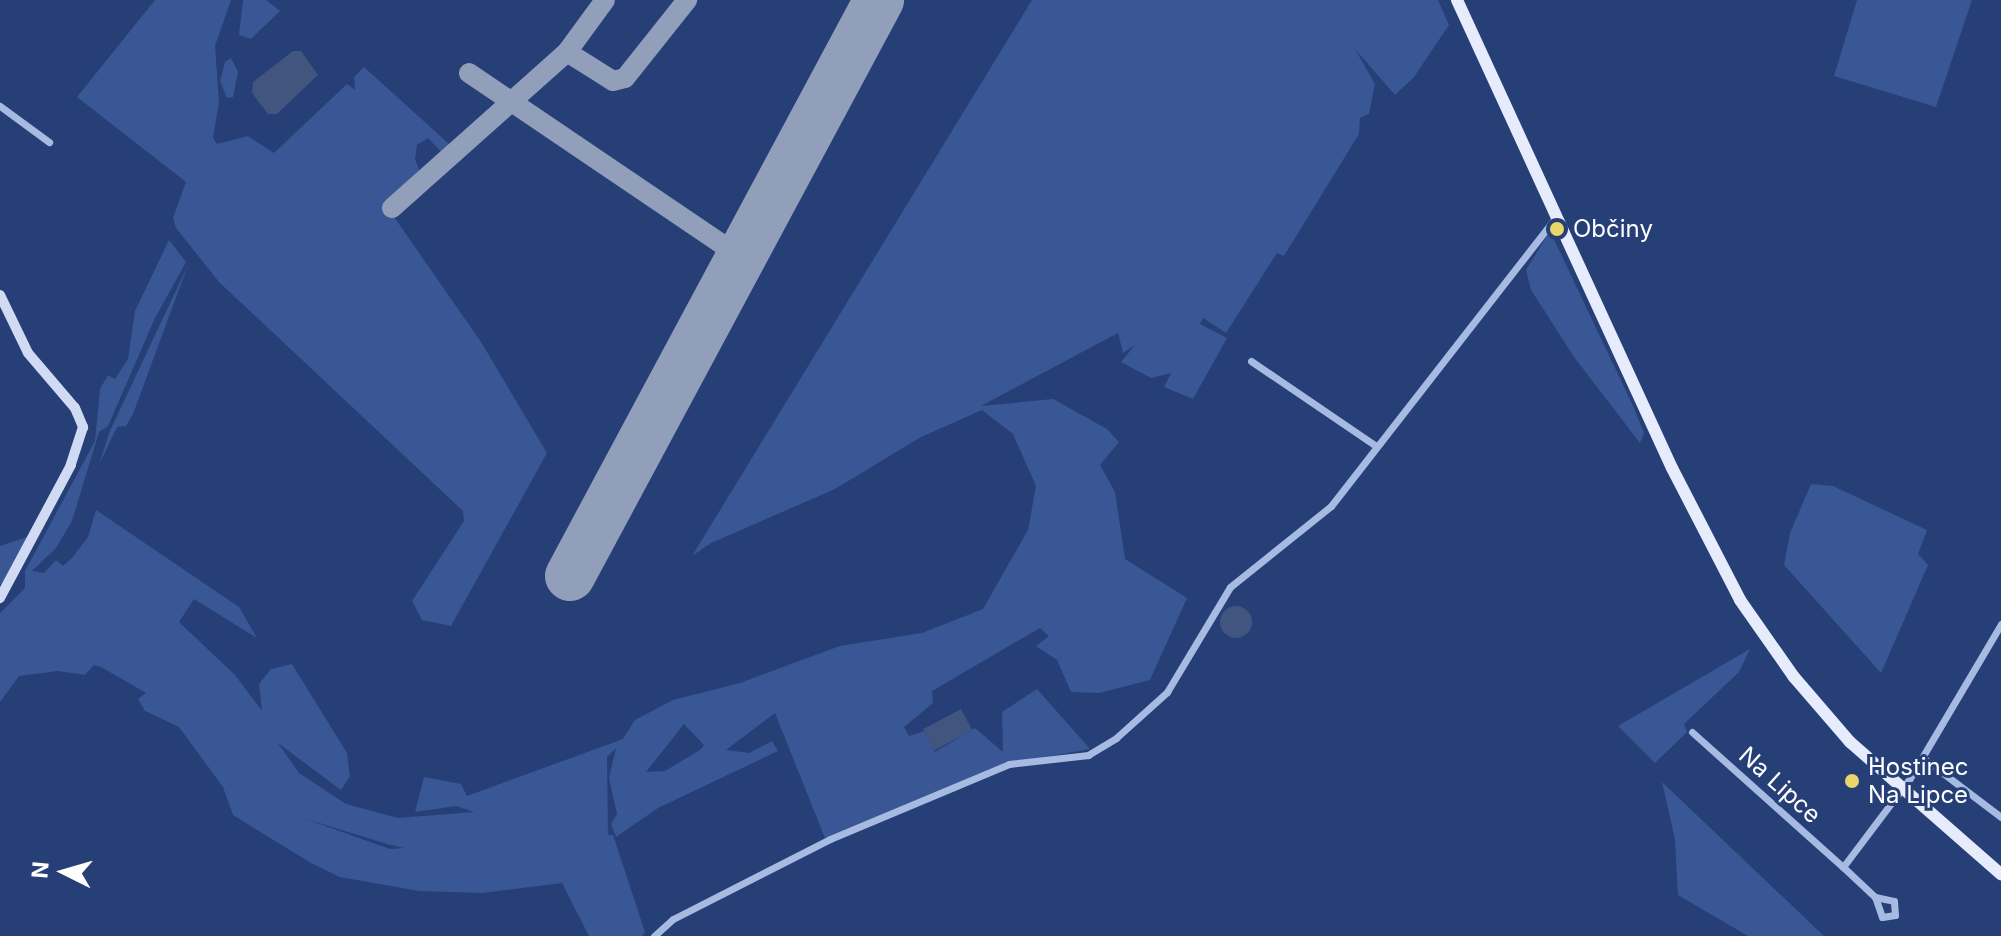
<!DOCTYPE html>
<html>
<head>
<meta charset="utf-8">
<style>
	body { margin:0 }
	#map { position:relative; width:2001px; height:936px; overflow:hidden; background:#263f77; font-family:Inter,sans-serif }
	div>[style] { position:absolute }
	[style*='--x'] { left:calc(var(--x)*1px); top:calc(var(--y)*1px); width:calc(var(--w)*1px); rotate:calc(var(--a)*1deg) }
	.green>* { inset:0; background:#395794 }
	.water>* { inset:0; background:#42557e; transform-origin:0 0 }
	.round { border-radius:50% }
	.taxiway>* { height:20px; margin:-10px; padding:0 10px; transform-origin:10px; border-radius:10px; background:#929fbb }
	.runway>* { height:50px; margin:-25px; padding:0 25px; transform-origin:25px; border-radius:25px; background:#929fbb }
	.street>* { height:7px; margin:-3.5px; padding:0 3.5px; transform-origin:3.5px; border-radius:3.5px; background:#a7bae2 }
	.secondary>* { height:10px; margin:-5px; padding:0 5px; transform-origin:5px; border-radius:5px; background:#d0daf3 }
	.primary>* { height:12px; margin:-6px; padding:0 6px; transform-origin:6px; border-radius:6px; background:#e6ecfc }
	.dots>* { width:22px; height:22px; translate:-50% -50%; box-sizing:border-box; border:4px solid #263f77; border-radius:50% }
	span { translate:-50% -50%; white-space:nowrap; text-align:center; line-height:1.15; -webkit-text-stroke:6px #263f77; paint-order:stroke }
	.poi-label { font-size:24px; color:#fff }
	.left { translate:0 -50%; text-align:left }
	.street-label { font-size:24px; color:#fff }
	.north { position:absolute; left:24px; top:832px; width:80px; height:80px; -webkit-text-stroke:6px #263f77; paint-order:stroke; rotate:275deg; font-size:22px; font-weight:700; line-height:32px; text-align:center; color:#fff }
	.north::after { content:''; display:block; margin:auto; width:28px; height:36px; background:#fff; clip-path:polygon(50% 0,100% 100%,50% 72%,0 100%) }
</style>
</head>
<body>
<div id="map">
	<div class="green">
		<div style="clip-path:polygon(155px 0,231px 0,215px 46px,219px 102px,213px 138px,217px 144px,248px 136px,274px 153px,347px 84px,355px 90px,354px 77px,364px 67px,449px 144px,442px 153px,428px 138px,417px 145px,415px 159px,421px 175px,385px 204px,481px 342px,547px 453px,451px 626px,422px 620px,412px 601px,464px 521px,463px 511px,219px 282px,176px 228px,173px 218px,186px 182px,77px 97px)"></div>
		<div style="clip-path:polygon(243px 0,266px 0,280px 11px,251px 39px,239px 35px)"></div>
		<div style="clip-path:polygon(evenodd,1032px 0,1438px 0,1449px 25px,1414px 77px,1395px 95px,1355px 49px,1375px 84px,1369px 114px,1360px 118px,1359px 134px,1284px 256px,1277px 253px,1226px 333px,1203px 318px,1200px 324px,1227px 338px,1193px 399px,1164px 387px,1171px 373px,1151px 378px,1121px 362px,1135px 345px,1123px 353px,1118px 333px,981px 406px,1053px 399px,1107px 429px,1119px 442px,1100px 465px,1115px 492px,1125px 559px,1187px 598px,1150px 680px,1099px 693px,1071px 692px,1057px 660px,1036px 646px,1049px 636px,1040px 628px,932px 691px,933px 703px,904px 727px,909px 736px,924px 731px,935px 752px,975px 728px,1003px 752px,1002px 712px,1037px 689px,1090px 749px,1000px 765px,825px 838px,775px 713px,726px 750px,749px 753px,772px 741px,778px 751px,658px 808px,616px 837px,611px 824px,617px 814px,609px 778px,616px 748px,607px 757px,608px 835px,613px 835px,645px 932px,642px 936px,589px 936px,562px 883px,483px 893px,419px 891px,340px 877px,311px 863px,233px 815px,223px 787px,179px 727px,145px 711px,138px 699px,146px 693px,101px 667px,94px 665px,85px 675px,58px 671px,19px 676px,0 702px,0 613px,25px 588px,25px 571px,95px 441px,100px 389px,108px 375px,115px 379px,128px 359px,135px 311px,169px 240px,186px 262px,155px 318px,108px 426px,99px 432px,72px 521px,56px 548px,32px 571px,44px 573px,56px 560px,63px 566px,72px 558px,88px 537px,96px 510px,239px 607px,257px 638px,194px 599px,179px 622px,235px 675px,262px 711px,259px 684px,271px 669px,292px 664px,347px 753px,350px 776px,341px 790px,278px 743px,299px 773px,346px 804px,398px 818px,474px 812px,456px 806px,415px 812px,424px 777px,461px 784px,467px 796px,623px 739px,635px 720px,673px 700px,740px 683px,840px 646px,922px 633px,983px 609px,1028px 530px,1036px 486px,1013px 434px,982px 410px,921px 437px,835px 489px,711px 543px,692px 556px,1032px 0,684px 724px,704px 745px,700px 750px,665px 771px,646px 772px,684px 724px,1032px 0,303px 818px,387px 844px,404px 848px,390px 849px,303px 818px)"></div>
		<div style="clip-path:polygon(1857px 0,1972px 0,1936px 107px,1834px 76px)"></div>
		<div style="clip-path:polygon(231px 58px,238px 72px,233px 97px,227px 98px,220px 81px,225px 62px)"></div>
		<div style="clip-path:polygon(1550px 231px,1634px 408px,1644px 433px,1640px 443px,1574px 357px,1531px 290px,1526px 270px)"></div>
		<div style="clip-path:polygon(188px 265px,133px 414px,126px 426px,117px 427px,99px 465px,109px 433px)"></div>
		<div style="clip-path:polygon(1811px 484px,1833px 486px,1927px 530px,1918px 554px,1928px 565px,1881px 673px,1784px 565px,1790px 533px)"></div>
		<div style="clip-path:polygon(27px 537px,7px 580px,0 585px,0 546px)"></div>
		<div style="clip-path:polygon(1750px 649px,1739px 672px,1684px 724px,1687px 732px,1655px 763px,1618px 726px)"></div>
		<div style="clip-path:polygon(1662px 782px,1824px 936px,1748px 936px,1678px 895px,1675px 840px)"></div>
	</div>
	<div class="water">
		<div style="clip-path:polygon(293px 51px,301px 51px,318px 75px,277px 114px,268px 114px,252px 93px,253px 82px)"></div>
		<div class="round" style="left:1220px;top:606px;width:32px;height:32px"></div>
		<div style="left:961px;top:709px;width:24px;height:43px;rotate:62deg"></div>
	</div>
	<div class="taxiway">
		<div style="--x:567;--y:52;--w:54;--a:32.2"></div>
		<div style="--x:613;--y:81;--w:12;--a:-14"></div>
		<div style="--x:625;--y:78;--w:100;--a:-51.5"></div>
		<div style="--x:469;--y:73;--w:328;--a:34.1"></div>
		<div style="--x:392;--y:208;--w:234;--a:-41.7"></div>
		<div style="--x:567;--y:52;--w:64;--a:-53.8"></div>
	</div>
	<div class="runway">
		<div style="--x:570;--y:576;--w:654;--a:-61.79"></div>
	</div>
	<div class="street">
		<div style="--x:0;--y:106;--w:61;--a:36.3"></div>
		<div style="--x:1251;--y:361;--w:151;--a:34.2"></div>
		<div style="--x:1692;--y:732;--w:203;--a:41.8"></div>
		<div style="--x:1923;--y:758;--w:98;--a:37.1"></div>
		<div style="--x:1875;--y:897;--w:44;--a:-136.8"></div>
		<div style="--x:1843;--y:867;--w:111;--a:-53"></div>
		<div style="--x:1910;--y:778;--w:179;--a:-59.4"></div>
		<div style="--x:1875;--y:897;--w:19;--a:12"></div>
		<div style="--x:1894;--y:901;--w:14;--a:86"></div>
		<div style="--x:1895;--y:915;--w:13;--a:171"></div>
		<div style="--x:1882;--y:917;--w:21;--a:-109"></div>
		<div style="--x:654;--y:936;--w:25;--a:-42"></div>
		<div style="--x:673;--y:919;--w:176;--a:-27"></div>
		<div style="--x:830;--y:839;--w:194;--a:-22.7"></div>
		<div style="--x:1009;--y:764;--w:80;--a:-6.5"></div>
		<div style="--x:1088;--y:755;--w:33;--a:-31"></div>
		<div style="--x:1116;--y:738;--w:69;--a:-42"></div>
		<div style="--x:1167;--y:692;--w:122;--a:-59"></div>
		<div style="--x:1230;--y:587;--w:129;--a:-38.7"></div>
		<div style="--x:1331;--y:506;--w:368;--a:-52.1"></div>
	</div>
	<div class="secondary">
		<div style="--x:0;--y:295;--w:64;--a:64.2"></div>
		<div style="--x:28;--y:353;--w:72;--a:49.5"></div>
		<div style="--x:75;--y:408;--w:21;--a:67"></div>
		<div style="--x:83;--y:427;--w:40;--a:108"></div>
		<div style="--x:71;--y:465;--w:151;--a:118.1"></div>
	</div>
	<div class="primary">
		<div style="--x:1457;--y:0;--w:515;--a:65.33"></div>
		<div style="--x:1672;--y:468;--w:148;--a:62.7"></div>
		<div style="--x:1740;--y:600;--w:94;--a:55"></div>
		<div style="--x:1794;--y:677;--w:86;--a:49.3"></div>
		<div style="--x:1850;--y:742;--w:201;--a:41.2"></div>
	</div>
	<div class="dots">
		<div style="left:1557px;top:229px;background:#ebd66c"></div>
		<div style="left:1852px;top:781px;background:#ebd66c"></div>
	</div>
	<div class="poi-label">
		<span class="left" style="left:1573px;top:229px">Občiny</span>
		<span class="left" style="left:1868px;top:781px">Hostinec<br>Na Lipce</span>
	</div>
	<div class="street-label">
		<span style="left:1780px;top:785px;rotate:42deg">Na Lipce</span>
	</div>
	<div class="north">N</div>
</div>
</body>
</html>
